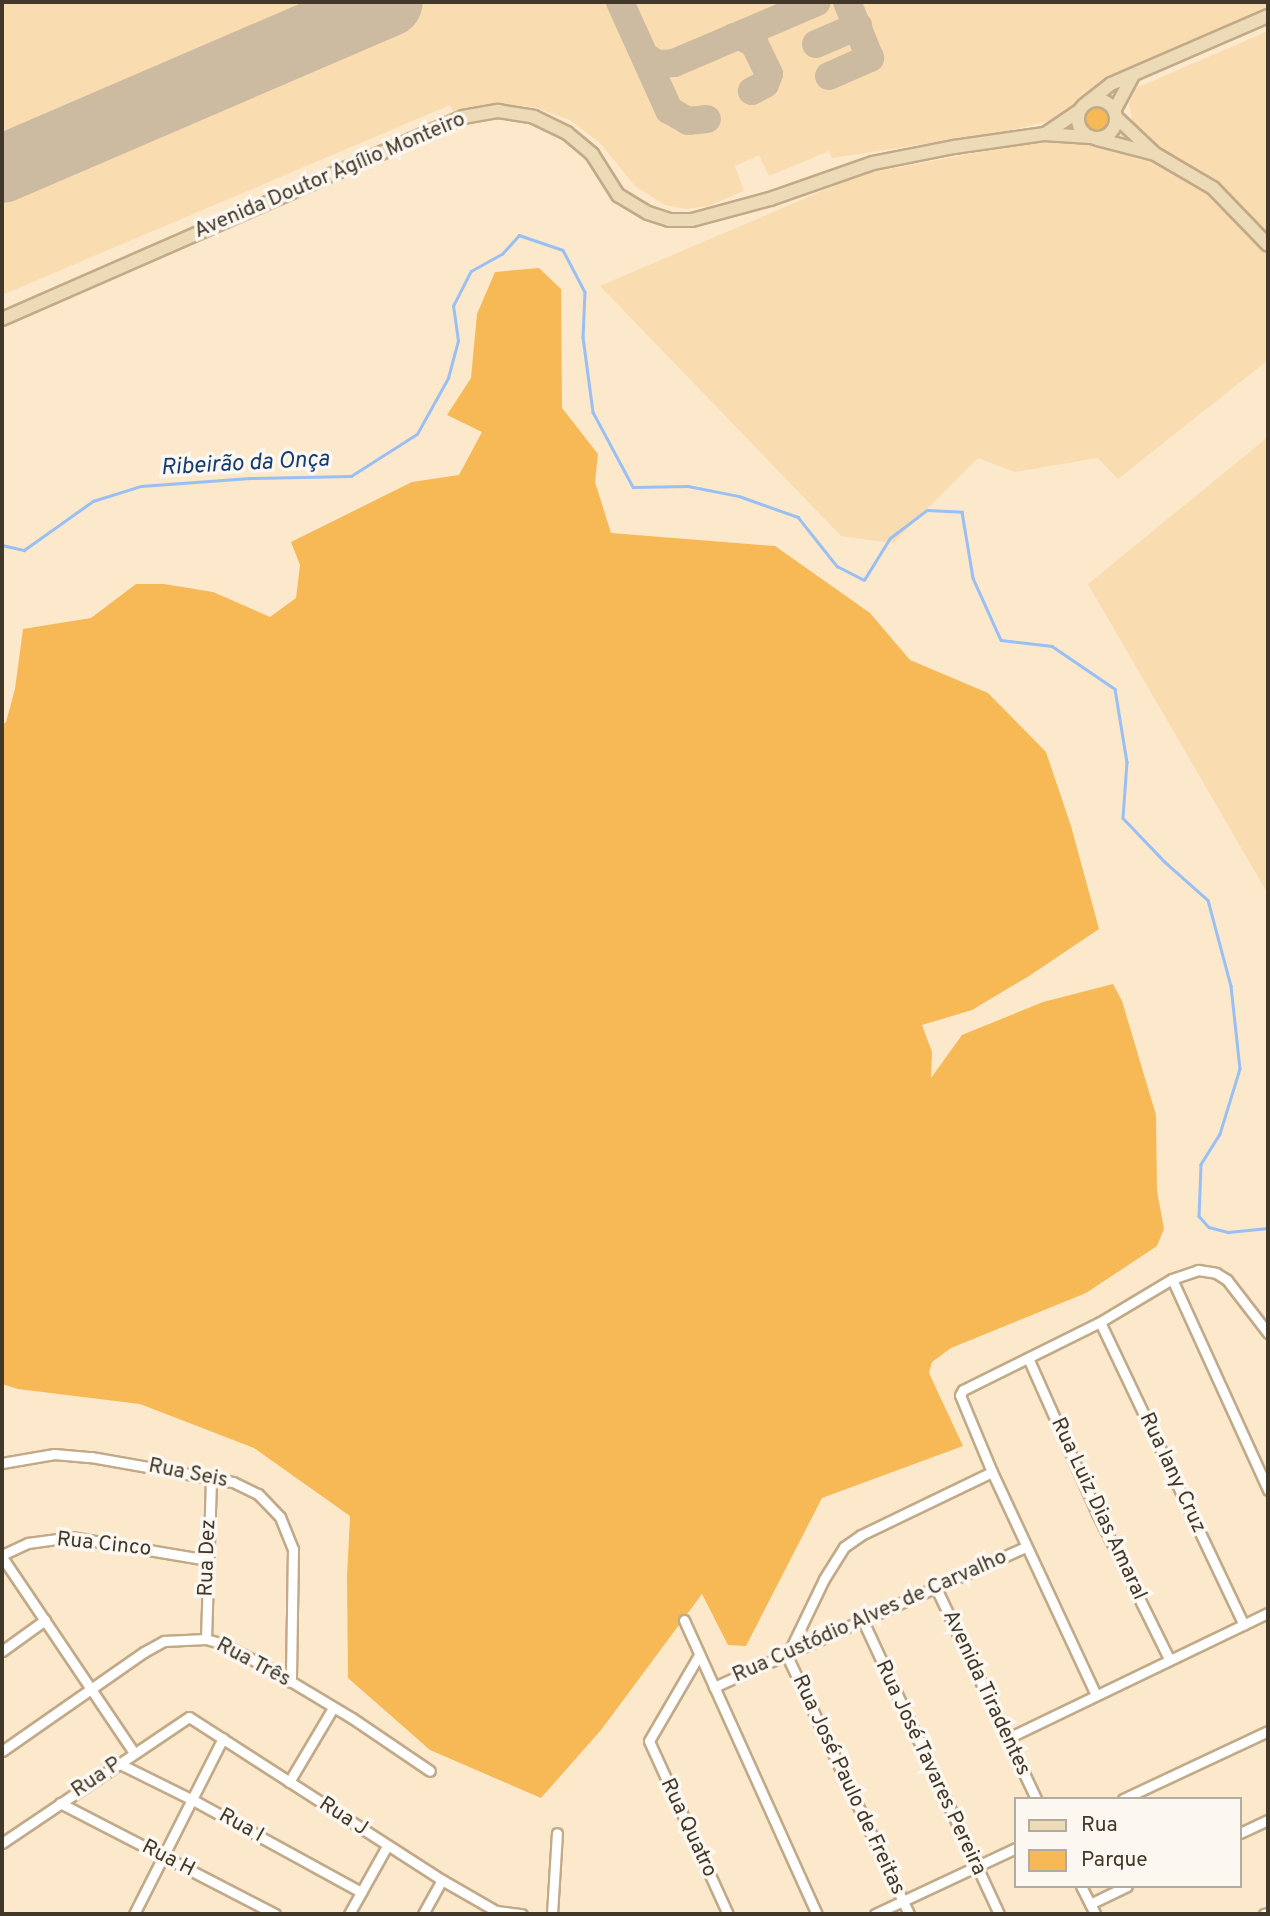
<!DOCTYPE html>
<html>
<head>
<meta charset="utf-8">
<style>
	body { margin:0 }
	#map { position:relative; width:1270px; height:1916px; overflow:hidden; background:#fce8cb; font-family:Overpass,sans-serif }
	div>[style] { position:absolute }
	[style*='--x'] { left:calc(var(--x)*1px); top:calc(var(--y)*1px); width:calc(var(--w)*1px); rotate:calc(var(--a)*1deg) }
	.built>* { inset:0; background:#fadcb1 }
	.green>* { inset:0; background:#f6b955 }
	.round { border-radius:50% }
	.stream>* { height:2.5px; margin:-1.25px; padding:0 1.25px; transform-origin:1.25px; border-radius:1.25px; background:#99bff5 }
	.taxiway>* { height:28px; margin:-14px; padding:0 14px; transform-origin:14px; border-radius:14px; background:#ccbaa1 }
	.runway>* { height:68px; margin:-34px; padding:0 34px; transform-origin:34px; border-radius:34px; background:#ccbaa1 }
	.roads { filter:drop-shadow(2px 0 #c2aa88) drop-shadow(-2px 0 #c2aa88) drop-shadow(0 2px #c2aa88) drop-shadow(0 -2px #c2aa88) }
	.street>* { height:9px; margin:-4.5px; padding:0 4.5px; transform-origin:4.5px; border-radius:4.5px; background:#fff }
	.secondary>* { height:12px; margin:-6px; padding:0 6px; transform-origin:6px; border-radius:6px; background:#ecdbb6 }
	.secondary>.ring { margin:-6px; padding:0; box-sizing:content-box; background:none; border:12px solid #ecdbb6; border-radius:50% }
	span { translate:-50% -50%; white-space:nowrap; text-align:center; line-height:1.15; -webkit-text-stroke:7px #fcf7f0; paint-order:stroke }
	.street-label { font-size:21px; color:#413829 }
	.water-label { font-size:23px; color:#133c73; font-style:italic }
	.frame { position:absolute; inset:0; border:4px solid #413829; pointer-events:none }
	.legend { position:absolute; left:1014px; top:1797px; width:228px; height:91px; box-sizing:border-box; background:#fcf7f0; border:2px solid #b1aba0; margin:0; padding:9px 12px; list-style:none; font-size:21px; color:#413829 }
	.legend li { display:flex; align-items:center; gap:14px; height:35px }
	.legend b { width:35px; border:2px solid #b1aba0 }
</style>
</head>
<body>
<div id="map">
	<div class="built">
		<div style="clip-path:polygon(2px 2px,1268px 2px,1268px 10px,1117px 73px,1083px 93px,1066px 112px,1049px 121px,1003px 132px,832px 158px,829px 151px,769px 176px,759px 155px,735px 166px,744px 191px,708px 206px,686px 209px,665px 205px,635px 186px,600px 143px,570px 120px,534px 107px,492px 104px,454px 113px,450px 105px,2px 295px)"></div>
		<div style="clip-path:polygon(1268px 31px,1268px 360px,1118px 479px,1098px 458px,1015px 472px,978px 458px,893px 543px,841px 536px,600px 286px,862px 174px,1020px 145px,1056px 142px,1113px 147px,1132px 117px,1129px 104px,1134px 89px)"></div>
		<div style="clip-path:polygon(1268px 437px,1268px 894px,1088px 584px)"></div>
	</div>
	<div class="green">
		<div class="round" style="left:1083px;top:105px;width:28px;height:28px"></div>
		<div style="clip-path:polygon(539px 268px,561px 289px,562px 408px,598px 454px,595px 482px,611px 533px,775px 546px,870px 613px,910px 660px,988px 693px,1046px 752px,1071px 826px,1099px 929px,1029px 976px,972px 1010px,922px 1025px,932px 1052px,931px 1078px,962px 1035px,1043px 1002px,1113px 984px,1122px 1001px,1156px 1115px,1157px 1191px,1164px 1229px,1157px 1246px,1086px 1293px,951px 1348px,932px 1362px,929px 1373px,963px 1446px,822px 1498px,746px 1646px,728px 1645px,702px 1594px,601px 1730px,541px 1798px,430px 1750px,348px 1678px,347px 1577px,350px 1516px,254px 1448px,140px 1404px,18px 1389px,2px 1384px,2px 725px,6px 722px,15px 689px,23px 629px,91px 618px,136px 584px,164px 584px,213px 592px,270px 617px,296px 598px,300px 565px,291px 542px,412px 482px,459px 475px,482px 432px,447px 415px,471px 378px,477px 314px,495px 272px)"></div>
	</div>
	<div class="stream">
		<div style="--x:2;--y:545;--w:23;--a:13"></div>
		<div style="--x:24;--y:550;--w:85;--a:-35.4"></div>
		<div style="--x:93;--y:501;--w:50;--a:-17.4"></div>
		<div style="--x:141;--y:486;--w:109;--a:-4.2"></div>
		<div style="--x:250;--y:478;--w:101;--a:-1.1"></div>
		<div style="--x:351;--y:476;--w:78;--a:-32.5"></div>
		<div style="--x:417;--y:434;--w:64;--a:-61"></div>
		<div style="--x:448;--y:378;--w:38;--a:-75"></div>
		<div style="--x:458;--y:341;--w:35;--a:-98"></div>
		<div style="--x:453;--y:306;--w:39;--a:-63"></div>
		<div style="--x:471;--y:271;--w:35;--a:-29"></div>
		<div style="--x:502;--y:254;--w:25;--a:-48"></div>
		<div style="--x:519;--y:235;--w:46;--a:18.8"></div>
		<div style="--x:563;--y:250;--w:47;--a:62.4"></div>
		<div style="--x:585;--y:292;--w:45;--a:92.5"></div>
		<div style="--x:583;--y:337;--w:76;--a:82.4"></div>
		<div style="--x:593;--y:412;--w:85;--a:61.9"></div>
		<div style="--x:633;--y:487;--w:55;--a:-1"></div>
		<div style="--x:688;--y:486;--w:52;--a:11.1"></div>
		<div style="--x:739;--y:496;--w:63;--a:19.6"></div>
		<div style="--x:798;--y:517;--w:63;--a:51.5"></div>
		<div style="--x:837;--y:566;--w:30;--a:27"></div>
		<div style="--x:864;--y:580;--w:49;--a:-58.2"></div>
		<div style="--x:890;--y:538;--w:46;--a:-37.1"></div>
		<div style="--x:927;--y:510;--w:35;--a:3"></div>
		<div style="--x:962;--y:512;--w:67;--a:80.5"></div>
		<div style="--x:973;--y:578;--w:68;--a:65.7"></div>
		<div style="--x:1001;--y:640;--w:51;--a:6.7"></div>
		<div style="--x:1052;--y:646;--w:76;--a:34.3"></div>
		<div style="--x:1115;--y:689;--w:74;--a:80.7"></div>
		<div style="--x:1127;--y:762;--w:56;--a:94.1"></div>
		<div style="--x:1123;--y:818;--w:61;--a:46.3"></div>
		<div style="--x:1165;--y:862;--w:57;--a:41.5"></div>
		<div style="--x:1208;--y:900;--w:89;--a:75"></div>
		<div style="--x:1231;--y:986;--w:83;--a:83.8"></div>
		<div style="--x:1240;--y:1069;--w:68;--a:107.1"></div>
		<div style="--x:1220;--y:1134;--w:36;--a:122"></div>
		<div style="--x:1201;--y:1165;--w:51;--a:92.2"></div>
		<div style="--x:1199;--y:1216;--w:15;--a:48"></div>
		<div style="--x:1209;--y:1227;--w:20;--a:15"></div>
		<div style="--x:1228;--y:1232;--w:40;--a:-5.7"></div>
	</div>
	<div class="taxiway">
		<div style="--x:620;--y:2;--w:119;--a:65.6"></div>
		<div style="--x:669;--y:110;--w:22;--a:30"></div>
		<div style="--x:688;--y:121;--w:19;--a:-6"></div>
		<div style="--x:734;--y:37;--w:6;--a:-9"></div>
		<div style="--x:740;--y:36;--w:16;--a:27"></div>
		<div style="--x:754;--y:43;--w:34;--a:64"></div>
		<div style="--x:769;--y:74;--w:11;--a:112"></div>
		<div style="--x:765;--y:84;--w:15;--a:152"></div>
		<div style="--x:816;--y:44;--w:46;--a:-23.2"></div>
		<div style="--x:645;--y:56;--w:14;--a:34"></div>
		<div style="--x:657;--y:64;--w:17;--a:-3"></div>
		<div style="--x:674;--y:63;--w:155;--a:-23.1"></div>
		<div style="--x:829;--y:76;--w:45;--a:-23.7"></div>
		<div style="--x:870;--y:58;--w:61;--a:-112.3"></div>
	</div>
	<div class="runway">
		<div style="--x:2;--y:169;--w:421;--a:-23.3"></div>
	</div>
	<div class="roads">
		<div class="street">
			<div style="--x:1172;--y:1279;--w:232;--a:65.5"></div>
			<div style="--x:1100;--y:1322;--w:335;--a:64.6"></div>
			<div style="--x:1028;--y:1358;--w:170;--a:66"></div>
			<div style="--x:1097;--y:1513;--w:163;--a:63.7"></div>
			<div style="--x:2;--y:1463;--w:53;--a:-9.8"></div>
			<div style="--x:54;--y:1454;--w:37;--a:5"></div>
			<div style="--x:91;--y:1457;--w:144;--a:10"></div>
			<div style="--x:233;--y:1482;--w:28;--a:26"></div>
			<div style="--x:258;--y:1494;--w:32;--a:46"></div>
			<div style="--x:280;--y:1517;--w:35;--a:68"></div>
			<div style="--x:293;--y:1549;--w:133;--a:90.9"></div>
			<div style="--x:2;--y:1555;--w:29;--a:-25"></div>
			<div style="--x:28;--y:1543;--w:43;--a:-7.9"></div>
			<div style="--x:71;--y:1537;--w:139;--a:9.5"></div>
			<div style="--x:2;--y:1557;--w:236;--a:56"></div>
			<div style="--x:936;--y:1588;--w:233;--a:64.6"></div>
			<div style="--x:684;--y:1620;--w:323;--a:65.7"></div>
			<div style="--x:863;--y:1621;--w:323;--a:65.1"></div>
			<div style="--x:206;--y:1639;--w:161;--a:-88.2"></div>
			<div style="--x:2;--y:1651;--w:53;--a:-35.8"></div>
			<div style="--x:699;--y:1655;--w:99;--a:120.2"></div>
			<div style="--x:649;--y:1741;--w:190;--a:65.5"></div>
			<div style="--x:714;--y:1687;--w:342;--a:-24.2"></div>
			<div style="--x:1096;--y:1695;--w:246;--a:-115"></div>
			<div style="--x:992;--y:1472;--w:83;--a:-112.6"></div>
			<div style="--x:960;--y:1395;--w:6;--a:-59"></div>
			<div style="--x:963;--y:1390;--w:153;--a:-26.4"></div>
			<div style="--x:1100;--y:1322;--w:84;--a:-30.8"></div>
			<div style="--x:1172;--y:1279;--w:28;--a:-19"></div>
			<div style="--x:1198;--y:1270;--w:18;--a:9"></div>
			<div style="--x:1216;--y:1273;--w:13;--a:32"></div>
			<div style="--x:1227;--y:1280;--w:67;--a:52.3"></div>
			<div style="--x:1006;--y:1739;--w:291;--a:-25.7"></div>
			<div style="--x:2;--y:1751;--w:173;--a:-34.9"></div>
			<div style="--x:144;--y:1652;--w:23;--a:-29"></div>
			<div style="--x:164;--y:1641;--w:42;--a:-2.7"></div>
			<div style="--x:206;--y:1639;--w:18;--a:16"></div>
			<div style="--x:223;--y:1644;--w:55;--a:28"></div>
			<div style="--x:272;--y:1670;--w:93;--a:31"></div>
			<div style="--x:352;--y:1718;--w:94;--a:34.2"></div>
			<div style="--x:118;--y:1763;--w:84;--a:26.3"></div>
			<div style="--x:193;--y:1800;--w:192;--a:28.7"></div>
			<div style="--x:289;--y:1782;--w:86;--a:-59.3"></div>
			<div style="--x:1123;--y:1799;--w:160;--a:-25.1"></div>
			<div style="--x:60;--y:1803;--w:242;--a:27.3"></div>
			<div style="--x:1240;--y:1833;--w:31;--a:-25"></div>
			<div style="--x:2;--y:1843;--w:225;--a:-34"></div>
			<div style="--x:189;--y:1717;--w:301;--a:32.8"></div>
			<div style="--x:442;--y:1880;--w:62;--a:29.9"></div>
			<div style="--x:496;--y:1911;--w:26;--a:7"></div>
			<div style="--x:1081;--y:1886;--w:31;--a:63"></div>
			<div style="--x:1090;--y:1904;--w:41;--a:-25.9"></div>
			<div style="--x:134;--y:1914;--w:197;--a:-63.2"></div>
			<div style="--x:349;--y:1914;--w:78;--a:-60.8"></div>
			<div style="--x:423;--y:1914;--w:39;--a:-61"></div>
			<div style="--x:552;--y:1914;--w:81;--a:-86.5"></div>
			<div style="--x:875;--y:1914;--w:156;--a:-25.1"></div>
			<div style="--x:909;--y:1914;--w:285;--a:-115.3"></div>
			<div style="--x:787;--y:1656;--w:85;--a:-64.3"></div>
			<div style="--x:824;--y:1579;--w:38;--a:-58"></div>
			<div style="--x:844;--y:1547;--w:21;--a:-35"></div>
			<div style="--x:861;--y:1535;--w:145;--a:-25.7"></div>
			<div style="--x:1264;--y:1914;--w:4;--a:-14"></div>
		</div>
		<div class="secondary">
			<div class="ring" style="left:1078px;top:100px;width:26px;height:26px"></div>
			<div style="--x:1088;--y:102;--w:29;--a:-38"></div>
			<div style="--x:1111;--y:84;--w:171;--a:-23.4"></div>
			<div style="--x:1114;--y:111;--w:40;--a:-62"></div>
			<div style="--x:1116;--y:117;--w:54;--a:43.5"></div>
			<div style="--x:1155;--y:154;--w:67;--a:30.4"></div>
			<div style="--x:1213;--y:188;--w:79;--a:46"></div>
			<div style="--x:1045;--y:134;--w:41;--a:-34.1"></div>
			<div style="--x:1097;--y:139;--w:56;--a:14.5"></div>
			<div style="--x:2;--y:319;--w:503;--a:-23.66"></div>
			<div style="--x:463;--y:117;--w:36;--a:-10"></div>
			<div style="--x:498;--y:111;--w:36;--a:9"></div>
			<div style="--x:534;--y:117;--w:37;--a:26"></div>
			<div style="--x:567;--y:133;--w:33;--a:40"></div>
			<div style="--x:592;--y:154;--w:49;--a:57.6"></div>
			<div style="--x:618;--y:195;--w:35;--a:31"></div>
			<div style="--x:648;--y:213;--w:22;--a:18"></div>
			<div style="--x:669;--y:220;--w:23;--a:0"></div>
			<div style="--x:692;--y:220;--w:81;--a:-15.1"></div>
			<div style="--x:770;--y:199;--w:109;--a:-19.3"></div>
			<div style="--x:873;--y:163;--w:83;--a:-11.2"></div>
			<div style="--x:954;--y:147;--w:91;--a:-8.2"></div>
			<div style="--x:1044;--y:134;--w:46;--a:3.7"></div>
		</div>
	</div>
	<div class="street-label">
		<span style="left:330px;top:176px;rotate:-23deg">Avenida Doutor Agílio Monteiro</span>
		<span style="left:1172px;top:1473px;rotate:65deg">Rua Iany Cruz</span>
		<span style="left:188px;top:1474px;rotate:11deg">Rua Seis</span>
		<span style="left:1098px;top:1509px;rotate:65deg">Rua Luiz Dias Amaral</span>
		<span style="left:104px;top:1545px;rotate:6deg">Rua Cinco</span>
		<span style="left:208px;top:1558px;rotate:-88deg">Rua Dez</span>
		<span style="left:870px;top:1617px;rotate:-24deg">Rua Custódio Alves de Carvalho</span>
		<span style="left:253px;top:1663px;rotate:28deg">Rua Três</span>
		<span style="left:986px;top:1693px;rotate:65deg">Avenida Tiradentes</span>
		<span style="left:930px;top:1768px;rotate:65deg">Rua José Tavares Pereira</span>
		<span style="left:97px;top:1778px;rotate:-34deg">Rua P</span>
		<span style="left:848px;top:1785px;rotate:65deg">Rua José Paulo de Freitas</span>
		<span style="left:343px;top:1817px;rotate:33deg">Rua J</span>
		<span style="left:241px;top:1826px;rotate:29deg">Rua I</span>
		<span style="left:688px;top:1828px;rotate:65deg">Rua Quatro</span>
		<span style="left:168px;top:1859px;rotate:27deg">Rua H</span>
	</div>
	<div class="water-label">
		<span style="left:245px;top:465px;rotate:-3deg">Ribeirão da Onça</span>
	</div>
	<div class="frame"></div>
	<ul class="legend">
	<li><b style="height:9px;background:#ecdbb6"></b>Rua</li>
	<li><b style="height:19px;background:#f6b955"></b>Parque</li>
	</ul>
</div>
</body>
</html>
